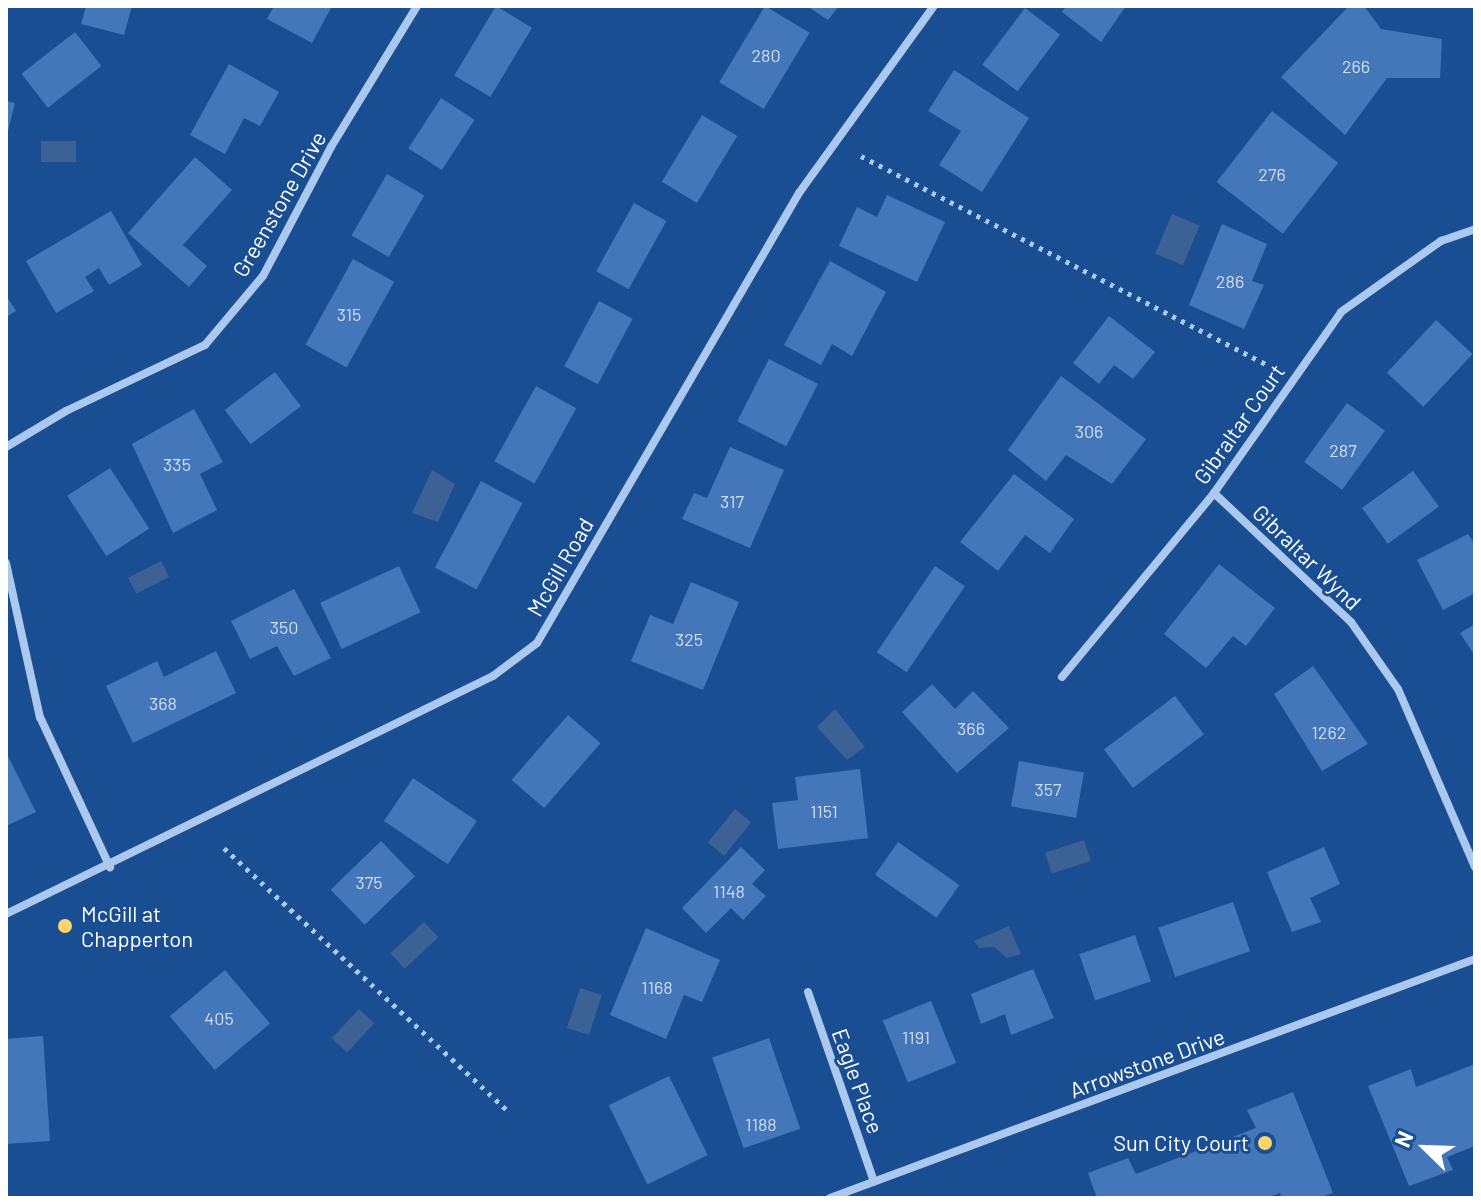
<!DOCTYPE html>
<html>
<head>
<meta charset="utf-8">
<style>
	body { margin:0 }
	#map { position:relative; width:1481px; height:1204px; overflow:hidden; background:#1a4e93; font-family:Barlow,sans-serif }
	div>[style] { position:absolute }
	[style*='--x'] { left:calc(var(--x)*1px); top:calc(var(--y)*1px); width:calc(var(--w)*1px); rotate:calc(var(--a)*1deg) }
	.water>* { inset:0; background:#3c6194; transform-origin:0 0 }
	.building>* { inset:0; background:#4377ba; transform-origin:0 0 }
	.path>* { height:5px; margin-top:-2.5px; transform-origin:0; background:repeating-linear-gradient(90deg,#abc9ef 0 4px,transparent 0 10px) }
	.minor>* { height:8px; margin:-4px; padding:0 4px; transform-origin:4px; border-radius:4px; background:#abc9ef }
	.dots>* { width:22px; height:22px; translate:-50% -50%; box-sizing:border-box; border:4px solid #1a4e93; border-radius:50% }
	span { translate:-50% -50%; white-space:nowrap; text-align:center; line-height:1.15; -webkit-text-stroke:6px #1a4e93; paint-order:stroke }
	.number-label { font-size:18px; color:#d0ddee }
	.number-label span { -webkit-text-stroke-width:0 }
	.street-label { font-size:22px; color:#fff }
	.poi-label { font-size:22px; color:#fff }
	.left { translate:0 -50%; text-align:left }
	.right { translate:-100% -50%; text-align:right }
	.frame { position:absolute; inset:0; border:8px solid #fff; pointer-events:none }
	.north { position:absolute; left:1385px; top:1108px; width:80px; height:80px; -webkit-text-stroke:6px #1a4e93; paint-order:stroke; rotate:293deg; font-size:22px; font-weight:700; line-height:32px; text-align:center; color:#fff }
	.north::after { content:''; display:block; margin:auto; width:28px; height:36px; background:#fff; clip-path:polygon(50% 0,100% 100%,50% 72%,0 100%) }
</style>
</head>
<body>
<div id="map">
	<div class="water">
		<div style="left:41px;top:141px;width:35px;height:21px"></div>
		<div style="left:1172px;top:214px;width:30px;height:43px;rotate:23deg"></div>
		<div style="clip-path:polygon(432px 470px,455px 484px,438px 522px,412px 513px)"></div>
		<div style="left:161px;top:561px;width:18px;height:37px;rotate:63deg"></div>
		<div style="clip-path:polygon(835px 709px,865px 747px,847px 760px,817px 727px)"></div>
		<div style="left:735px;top:809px;width:21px;height:43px;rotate:39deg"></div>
		<div style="left:1084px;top:840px;width:22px;height:41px;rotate:72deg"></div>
		<div style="left:424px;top:922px;width:21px;height:46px;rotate:47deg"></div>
		<div style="clip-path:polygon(1009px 926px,1021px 954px,1007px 958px,994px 947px,979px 948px,974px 941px)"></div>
		<div style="left:580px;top:988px;width:23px;height:42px;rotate:18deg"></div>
		<div style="left:359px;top:1009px;width:21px;height:40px;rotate:43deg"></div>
	</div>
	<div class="building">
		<div style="clip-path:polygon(86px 6px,132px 6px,124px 35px,81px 24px)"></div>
		<div style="clip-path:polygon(274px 6px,332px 6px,312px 43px,267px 19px)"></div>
		<div style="left:496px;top:6px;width:42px;height:81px;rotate:31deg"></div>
		<div style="left:765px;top:6px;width:52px;height:89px;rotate:31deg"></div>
		<div style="clip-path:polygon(807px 6px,839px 6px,828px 20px)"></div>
		<div style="clip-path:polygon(1066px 6px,1126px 6px,1101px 42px,1062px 12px)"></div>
		<div style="clip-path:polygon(1349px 6px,1364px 6px,1381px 29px,1442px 39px,1440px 78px,1387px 78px,1345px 135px,1281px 77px)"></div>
		<div style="left:1025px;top:8px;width:44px;height:71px;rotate:37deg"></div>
		<div style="left:75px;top:32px;width:43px;height:68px;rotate:52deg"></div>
		<div style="clip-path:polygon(229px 64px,279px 92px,260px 126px,244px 118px,225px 154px,190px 135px)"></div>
		<div style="clip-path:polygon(954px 70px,1029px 118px,982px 192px,939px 165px,961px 131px,928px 111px)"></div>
		<div style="left:441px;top:98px;width:40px;height:60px;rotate:33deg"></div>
		<div style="clip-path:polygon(6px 101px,15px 103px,7px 135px,6px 135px)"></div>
		<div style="left:1272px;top:111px;width:84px;height:90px;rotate:38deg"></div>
		<div style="left:702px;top:115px;width:41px;height:78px;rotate:31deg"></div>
		<div style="clip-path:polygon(195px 157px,232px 190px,183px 245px,207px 266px,189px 287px,128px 233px)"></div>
		<div style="left:387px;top:174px;width:43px;height:71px;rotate:30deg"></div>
		<div style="clip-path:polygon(887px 195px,945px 222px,917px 282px,839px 246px,857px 207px,877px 217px)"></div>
		<div style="left:634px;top:203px;width:37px;height:78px;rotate:29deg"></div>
		<div style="clip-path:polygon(111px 211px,142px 265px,109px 285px,99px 268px,85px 277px,94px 291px,56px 313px,26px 261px)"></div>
		<div style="clip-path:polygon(1222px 224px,1267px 244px,1252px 281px,1264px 285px,1244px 329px,1189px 305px)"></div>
		<div style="left:353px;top:259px;width:47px;height:98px;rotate:29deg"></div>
		<div style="clip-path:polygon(830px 261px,886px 292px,852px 356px,832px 344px,821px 365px,784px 345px)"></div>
		<div style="clip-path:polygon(6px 295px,16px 311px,6px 317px)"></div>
		<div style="left:599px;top:301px;width:38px;height:74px;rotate:28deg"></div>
		<div style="clip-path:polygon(1109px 316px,1155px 352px,1133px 379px,1114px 365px,1099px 384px,1073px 363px)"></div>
		<div style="left:1436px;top:320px;width:50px;height:72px;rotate:43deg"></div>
		<div style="left:769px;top:359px;width:55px;height:70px;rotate:27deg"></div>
		<div style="left:275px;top:372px;width:43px;height:63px;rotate:53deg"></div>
		<div style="clip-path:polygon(1061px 376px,1146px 439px,1112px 484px,1066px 455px,1046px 481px,1008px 450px)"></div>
		<div style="left:536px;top:386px;width:46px;height:86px;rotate:29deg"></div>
		<div style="left:1347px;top:403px;width:47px;height:73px;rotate:36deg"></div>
		<div style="clip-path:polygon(194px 409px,223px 462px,200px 474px,217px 510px,173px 533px,132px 444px)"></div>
		<div style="clip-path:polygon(730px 447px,784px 470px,750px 548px,682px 519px,694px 493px,707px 498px)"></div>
		<div style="left:110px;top:468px;width:72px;height:51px;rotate:57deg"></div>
		<div style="left:1413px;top:471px;width:44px;height:63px;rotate:54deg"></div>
		<div style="clip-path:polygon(1014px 474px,1074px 519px,1050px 553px,1025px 535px,998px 571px,960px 542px)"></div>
		<div style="left:481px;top:481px;width:47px;height:98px;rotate:28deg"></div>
		<div style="clip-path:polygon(1468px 534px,1475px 544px,1475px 593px,1443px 610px,1417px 560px)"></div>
		<div style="clip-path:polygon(1219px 564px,1275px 608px,1246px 646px,1233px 636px,1206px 668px,1164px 634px)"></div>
		<div style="left:399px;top:566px;width:51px;height:87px;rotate:65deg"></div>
		<div style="left:935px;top:566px;width:36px;height:104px;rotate:34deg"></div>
		<div style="clip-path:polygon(691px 582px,739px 602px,703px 690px,631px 661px,650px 615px,673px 624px)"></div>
		<div style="clip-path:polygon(294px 589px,331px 658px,294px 676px,277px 646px,250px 659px,231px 621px)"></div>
		<div style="clip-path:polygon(1475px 624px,1475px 656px,1460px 633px)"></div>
		<div style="clip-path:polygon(216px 651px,236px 693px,133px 743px,106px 686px,157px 661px,164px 677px)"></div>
		<div style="clip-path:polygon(1313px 666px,1368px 744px,1322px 771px,1274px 694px)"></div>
		<div style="clip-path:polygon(932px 684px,955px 709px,973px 691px,1009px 728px,957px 773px,902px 712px)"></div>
		<div style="left:1175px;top:696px;width:48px;height:89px;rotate:53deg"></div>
		<div style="left:568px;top:715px;width:43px;height:86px;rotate:41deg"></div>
		<div style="clip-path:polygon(6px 752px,36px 812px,6px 826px)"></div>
		<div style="left:1019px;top:761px;width:66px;height:46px;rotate:10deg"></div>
		<div style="clip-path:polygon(860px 769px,868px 838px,778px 849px,772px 803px,798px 800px,795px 777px)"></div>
		<div style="left:413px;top:778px;width:77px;height:52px;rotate:34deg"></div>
		<div style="left:381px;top:841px;width:49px;height:70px;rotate:46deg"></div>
		<div style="left:898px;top:842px;width:75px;height:40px;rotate:35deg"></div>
		<div style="clip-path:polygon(741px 847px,765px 870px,752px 884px,766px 896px,743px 920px,731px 908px,706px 933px,682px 908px)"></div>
		<div style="clip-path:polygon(1324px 847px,1340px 884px,1310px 898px,1321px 922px,1292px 932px,1267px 872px)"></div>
		<div style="left:1233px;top:902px;width:52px;height:79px;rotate:71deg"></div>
		<div style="clip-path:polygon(646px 928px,720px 960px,702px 1002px,684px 995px,666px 1039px,610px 1015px)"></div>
		<div style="left:1135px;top:935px;width:49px;height:59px;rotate:71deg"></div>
		<div style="clip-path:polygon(1033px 969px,1054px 1018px,1011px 1035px,1005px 1014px,981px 1024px,971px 994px)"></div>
		<div style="left:225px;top:970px;width:70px;height:72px;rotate:50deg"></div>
		<div style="left:931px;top:1001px;width:67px;height:52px;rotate:68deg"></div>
		<div style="clip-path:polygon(43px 1036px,50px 1141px,6px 1144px,6px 1039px)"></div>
		<div style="left:769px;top:1038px;width:96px;height:60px;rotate:71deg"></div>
		<div style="clip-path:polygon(1475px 1064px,1475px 1146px,1447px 1157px,1453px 1170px,1409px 1186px,1368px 1086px,1411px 1069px,1416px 1087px)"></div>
		<div style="left:669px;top:1076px;width:88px;height:67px;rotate:64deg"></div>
		<div style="clip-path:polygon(1293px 1092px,1333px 1193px,1318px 1198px,1282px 1198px,1280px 1193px,1267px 1198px,1097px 1198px,1088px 1173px,1128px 1158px,1136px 1174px,1256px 1128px,1247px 1110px)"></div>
	</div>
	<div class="path">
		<div style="--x:861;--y:156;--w:455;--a:27.2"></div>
		<div style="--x:224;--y:848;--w:386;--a:42.8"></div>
	</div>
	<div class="minor">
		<div style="--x:6;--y:447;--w:70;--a:-31"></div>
		<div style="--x:66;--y:411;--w:154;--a:-25.4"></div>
		<div style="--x:205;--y:345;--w:90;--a:-50"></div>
		<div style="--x:263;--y:276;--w:146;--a:-62.2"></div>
		<div style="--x:331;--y:147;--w:165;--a:-58.6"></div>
		<div style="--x:1214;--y:493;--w:188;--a:43.3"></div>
		<div style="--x:1351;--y:622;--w:82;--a:55"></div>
		<div style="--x:1398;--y:689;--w:194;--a:66.6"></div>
		<div style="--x:6;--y:563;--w:158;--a:77.6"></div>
		<div style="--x:40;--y:717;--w:166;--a:65"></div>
		<div style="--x:1062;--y:677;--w:239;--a:-50.4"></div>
		<div style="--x:1214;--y:493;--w:221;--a:-54.9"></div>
		<div style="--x:1341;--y:312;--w:123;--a:-35.4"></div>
		<div style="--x:1441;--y:241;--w:36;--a:-19"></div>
		<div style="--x:6;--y:914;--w:542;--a:-26.05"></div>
		<div style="--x:493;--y:676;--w:55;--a:-36.9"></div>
		<div style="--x:537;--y:643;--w:521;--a:-59.79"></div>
		<div style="--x:799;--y:193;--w:231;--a:-54.2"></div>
		<div style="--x:808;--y:992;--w:201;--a:70.8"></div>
		<div style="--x:830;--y:1198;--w:688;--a:-20.33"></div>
	</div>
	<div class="dots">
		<div style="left:65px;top:926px;background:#ffd569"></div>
		<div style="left:1265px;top:1143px;background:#ffd569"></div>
	</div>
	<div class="number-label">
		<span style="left:766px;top:55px">280</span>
		<span style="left:1356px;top:66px">266</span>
		<span style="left:1272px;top:174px">276</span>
		<span style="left:1230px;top:281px">286</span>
		<span style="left:349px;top:314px">315</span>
		<span style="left:1089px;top:431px">306</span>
		<span style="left:1343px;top:450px">287</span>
		<span style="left:177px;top:464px">335</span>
		<span style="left:732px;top:501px">317</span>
		<span style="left:284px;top:627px">350</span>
		<span style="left:689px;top:639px">325</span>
		<span style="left:163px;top:703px">368</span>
		<span style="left:971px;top:728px">366</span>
		<span style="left:1329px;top:732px">1262</span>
		<span style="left:1048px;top:789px">357</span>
		<span style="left:824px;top:811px">1151</span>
		<span style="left:369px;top:882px">375</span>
		<span style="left:729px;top:891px">1148</span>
		<span style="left:657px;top:987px">1168</span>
		<span style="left:219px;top:1018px">405</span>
		<span style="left:916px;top:1037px">1191</span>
		<span style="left:761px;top:1124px">1188</span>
	</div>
	<div class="street-label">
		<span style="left:279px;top:204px;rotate:-60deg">Greenstone Drive</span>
		<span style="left:1239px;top:424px;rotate:-55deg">Gibraltar Court</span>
		<span style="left:1307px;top:557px;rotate:44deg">Gibraltar Wynd</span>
		<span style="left:560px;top:567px;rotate:-60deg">McGill Road</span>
		<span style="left:1147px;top:1063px;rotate:-20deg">Arrowstone Drive</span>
		<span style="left:858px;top:1081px;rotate:70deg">Eagle Place</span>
	</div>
	<div class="poi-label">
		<span class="left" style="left:81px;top:926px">McGill at<br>Chapperton</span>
		<span class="right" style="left:1249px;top:1143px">Sun City Court</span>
	</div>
	<div class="frame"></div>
	<div class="north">N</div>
</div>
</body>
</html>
